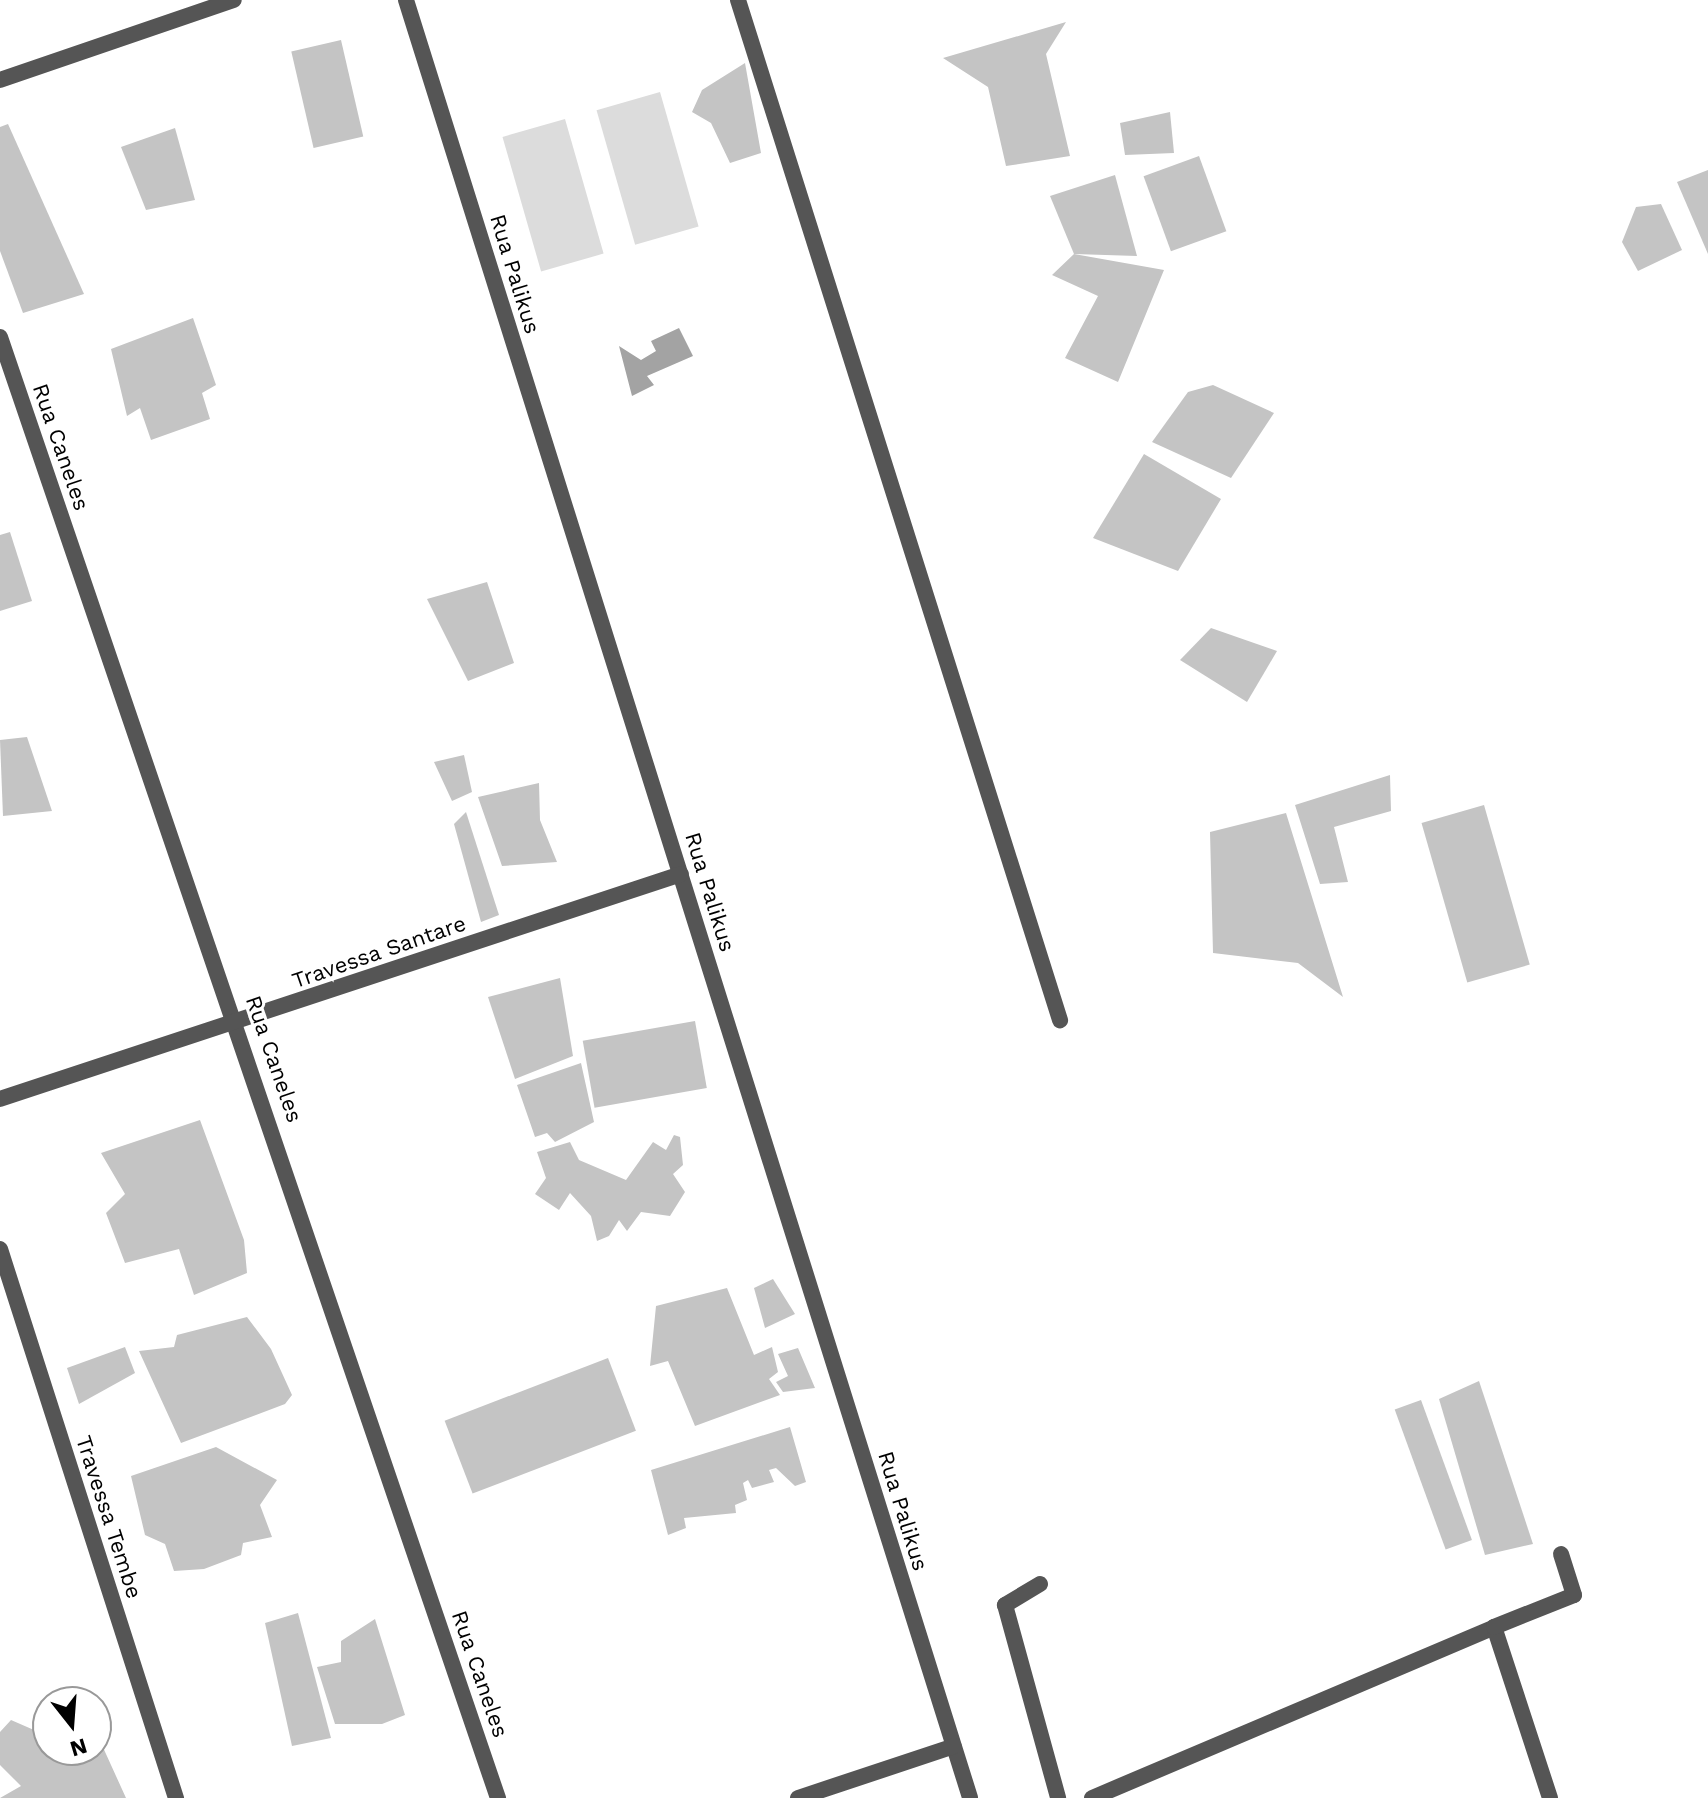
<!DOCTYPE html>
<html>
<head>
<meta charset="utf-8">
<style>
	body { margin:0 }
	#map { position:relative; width:1708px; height:1798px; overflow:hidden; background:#fff; font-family:"Work Sans",sans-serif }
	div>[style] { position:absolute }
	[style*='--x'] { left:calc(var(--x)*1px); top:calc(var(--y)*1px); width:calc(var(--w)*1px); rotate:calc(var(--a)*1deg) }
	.green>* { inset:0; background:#dcdcdc; transform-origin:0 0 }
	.water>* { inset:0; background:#a3a3a3 }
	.building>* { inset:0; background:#c4c4c4; transform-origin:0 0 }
	.service>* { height:16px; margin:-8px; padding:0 8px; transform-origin:8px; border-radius:8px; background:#555 }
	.minor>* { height:16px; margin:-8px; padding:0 8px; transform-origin:8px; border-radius:8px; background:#555 }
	span { translate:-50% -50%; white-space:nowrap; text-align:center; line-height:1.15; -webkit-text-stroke:6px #fff; paint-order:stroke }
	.street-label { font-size:22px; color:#000 }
	.north { position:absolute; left:32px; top:1686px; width:80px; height:80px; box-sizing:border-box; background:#fff; border:2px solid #999; border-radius:50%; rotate:163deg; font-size:22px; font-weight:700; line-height:32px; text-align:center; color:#000 }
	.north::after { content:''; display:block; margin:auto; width:28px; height:36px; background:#000; clip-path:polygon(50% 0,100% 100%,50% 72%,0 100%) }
</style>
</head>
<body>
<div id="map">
	<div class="green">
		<div style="left:660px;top:92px;width:140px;height:66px;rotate:74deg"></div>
		<div style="left:565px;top:119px;width:140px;height:65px;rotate:74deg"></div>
	</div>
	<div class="water">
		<div style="clip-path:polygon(679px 328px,693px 356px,647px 376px,654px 385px,632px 396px,619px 346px,641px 360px,656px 351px,651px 341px)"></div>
	</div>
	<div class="building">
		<div style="clip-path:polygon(1066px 22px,1046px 54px,1070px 156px,1006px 166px,988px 87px,943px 58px)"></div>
		<div style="left:341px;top:40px;width:99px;height:51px;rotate:77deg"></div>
		<div style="clip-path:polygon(745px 63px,761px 153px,730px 163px,711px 123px,692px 112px,702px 90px)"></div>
		<div style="clip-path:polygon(1170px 112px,1174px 153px,1125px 155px,1120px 123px)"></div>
		<div style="clip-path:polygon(8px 124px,84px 294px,23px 313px,0 251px,0 127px)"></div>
		<div style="clip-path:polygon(175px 128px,195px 200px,146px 210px,121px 147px)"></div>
		<div style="left:1199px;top:156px;width:80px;height:59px;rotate:70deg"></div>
		<div style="clip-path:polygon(1708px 170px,1708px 254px,1677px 182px)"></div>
		<div style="clip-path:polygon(1115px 175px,1137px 256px,1074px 254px,1050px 196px)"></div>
		<div style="clip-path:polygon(1661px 204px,1682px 250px,1638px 271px,1622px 242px,1636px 207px)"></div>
		<div style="clip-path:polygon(1074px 254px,1164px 270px,1118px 382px,1065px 358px,1098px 296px,1052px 275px)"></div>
		<div style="clip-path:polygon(193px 318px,216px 385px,202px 393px,210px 419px,151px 440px,140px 408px,127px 416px,111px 349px)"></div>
		<div style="clip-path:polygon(1213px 385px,1274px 413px,1231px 478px,1152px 442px,1188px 392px)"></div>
		<div style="clip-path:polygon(1144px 454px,1221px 499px,1178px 571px,1093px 538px)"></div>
		<div style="clip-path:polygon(10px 532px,32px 601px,0 611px,0 535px)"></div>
		<div style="clip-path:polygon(487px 582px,514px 663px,468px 681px,427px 599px)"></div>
		<div style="clip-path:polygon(1211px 628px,1277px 651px,1247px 702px,1180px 660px)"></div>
		<div style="clip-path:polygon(27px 737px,52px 811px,3px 816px,0 740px)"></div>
		<div style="clip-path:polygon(464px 755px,472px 792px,452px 801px,434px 762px)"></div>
		<div style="clip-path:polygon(1390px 775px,1391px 811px,1334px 827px,1348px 882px,1320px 884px,1295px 805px)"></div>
		<div style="clip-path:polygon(539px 783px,540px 820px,557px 862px,502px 866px,478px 797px)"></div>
		<div style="left:1484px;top:805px;width:166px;height:65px;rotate:74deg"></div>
		<div style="clip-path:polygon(466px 812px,499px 915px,481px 922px,454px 824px)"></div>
		<div style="clip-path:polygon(1286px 813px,1343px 997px,1298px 963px,1213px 953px,1210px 832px)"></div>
		<div style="clip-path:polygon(560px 978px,573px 1056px,515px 1079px,488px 997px)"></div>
		<div style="left:695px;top:1021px;width:68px;height:114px;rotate:80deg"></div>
		<div style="clip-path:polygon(581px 1063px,594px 1122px,555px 1142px,547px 1133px,535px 1137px,517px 1085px)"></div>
		<div style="clip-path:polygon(200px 1120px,244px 1240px,247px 1273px,194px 1295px,179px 1249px,125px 1263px,106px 1213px,125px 1194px,101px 1153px)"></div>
		<div style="clip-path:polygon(674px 1135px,680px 1137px,683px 1165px,673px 1174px,685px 1192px,670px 1216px,641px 1212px,627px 1231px,619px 1220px,609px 1236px,597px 1241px,591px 1216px,570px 1193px,559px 1210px,535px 1194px,546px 1178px,537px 1152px,570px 1142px,579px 1160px,626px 1180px,653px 1142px,666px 1150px)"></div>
		<div style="clip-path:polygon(773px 1279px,795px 1314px,765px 1328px,754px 1288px)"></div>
		<div style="clip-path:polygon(727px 1288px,754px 1355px,772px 1347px,778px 1372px,769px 1379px,780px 1395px,695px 1426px,668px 1361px,650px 1366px,656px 1306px)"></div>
		<div style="clip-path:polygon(247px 1317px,271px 1349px,292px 1395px,285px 1404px,181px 1443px,139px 1351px,174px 1347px,177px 1335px)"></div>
		<div style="clip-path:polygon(125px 1347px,135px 1373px,79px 1404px,67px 1368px)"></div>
		<div style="clip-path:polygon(798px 1348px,815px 1388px,783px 1392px,776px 1382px,788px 1376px,778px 1354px)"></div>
		<div style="left:608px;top:1358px;width:78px;height:175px;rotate:69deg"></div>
		<div style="clip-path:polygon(1479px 1381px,1533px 1544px,1485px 1555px,1439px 1399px)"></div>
		<div style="left:1421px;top:1400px;width:149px;height:28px;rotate:70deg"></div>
		<div style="clip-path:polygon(790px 1427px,806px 1482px,795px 1486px,776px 1468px,769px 1470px,774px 1482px,752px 1488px,748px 1480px,743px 1483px,747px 1500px,735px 1505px,736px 1513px,684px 1518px,686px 1528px,668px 1535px,651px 1470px)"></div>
		<div style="clip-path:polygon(216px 1447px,277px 1480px,260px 1505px,272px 1537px,243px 1543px,241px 1555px,204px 1569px,174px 1571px,165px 1544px,145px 1535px,131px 1476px)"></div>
		<div style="clip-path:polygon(298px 1613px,331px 1738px,292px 1746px,265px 1623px)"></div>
		<div style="clip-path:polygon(375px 1619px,405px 1715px,382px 1724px,335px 1724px,317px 1667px,341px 1662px,341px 1641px)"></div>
		<div style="clip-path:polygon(11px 1720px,34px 1730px,48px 1727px,48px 1750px,96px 1750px,96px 1732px,126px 1798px,0 1798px,21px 1786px,0 1765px,0 1732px)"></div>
	</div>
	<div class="service">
		<div style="--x:1040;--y:1584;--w:41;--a:149"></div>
		<div style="--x:1005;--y:1605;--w:200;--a:74.6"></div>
		<div style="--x:1092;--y:1798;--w:437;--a:-23"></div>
		<div style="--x:1550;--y:1798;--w:180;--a:-108.1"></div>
		<div style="--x:1494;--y:1627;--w:86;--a:-21.8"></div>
		<div style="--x:1574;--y:1595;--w:43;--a:-107.6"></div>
	</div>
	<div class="minor">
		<div style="--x:406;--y:0;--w:1884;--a:72.58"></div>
		<div style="--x:738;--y:0;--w:1070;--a:72.48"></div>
		<div style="--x:0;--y:80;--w:247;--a:-18.9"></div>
		<div style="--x:0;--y:337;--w:1544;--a:71.18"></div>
		<div style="--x:0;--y:1099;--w:717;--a:-18.28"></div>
		<div style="--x:0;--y:1249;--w:577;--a:72.23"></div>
		<div style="--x:798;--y:1798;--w:164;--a:-18.4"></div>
	</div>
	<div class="street-label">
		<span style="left:515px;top:274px;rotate:73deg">Rua Palikus</span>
		<span style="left:61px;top:447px;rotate:71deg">Rua Caneles</span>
		<span style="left:710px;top:892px;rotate:73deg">Rua Palikus</span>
		<span style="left:379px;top:952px;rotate:-19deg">Travessa Santare</span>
		<span style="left:274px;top:1059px;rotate:71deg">Rua Caneles</span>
		<span style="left:903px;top:1511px;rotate:73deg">Rua Palikus</span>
		<span style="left:109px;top:1517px;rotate:72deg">Travessa Tembe</span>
		<span style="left:480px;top:1674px;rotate:71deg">Rua Caneles</span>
	</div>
	<div class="north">N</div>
</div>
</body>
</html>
